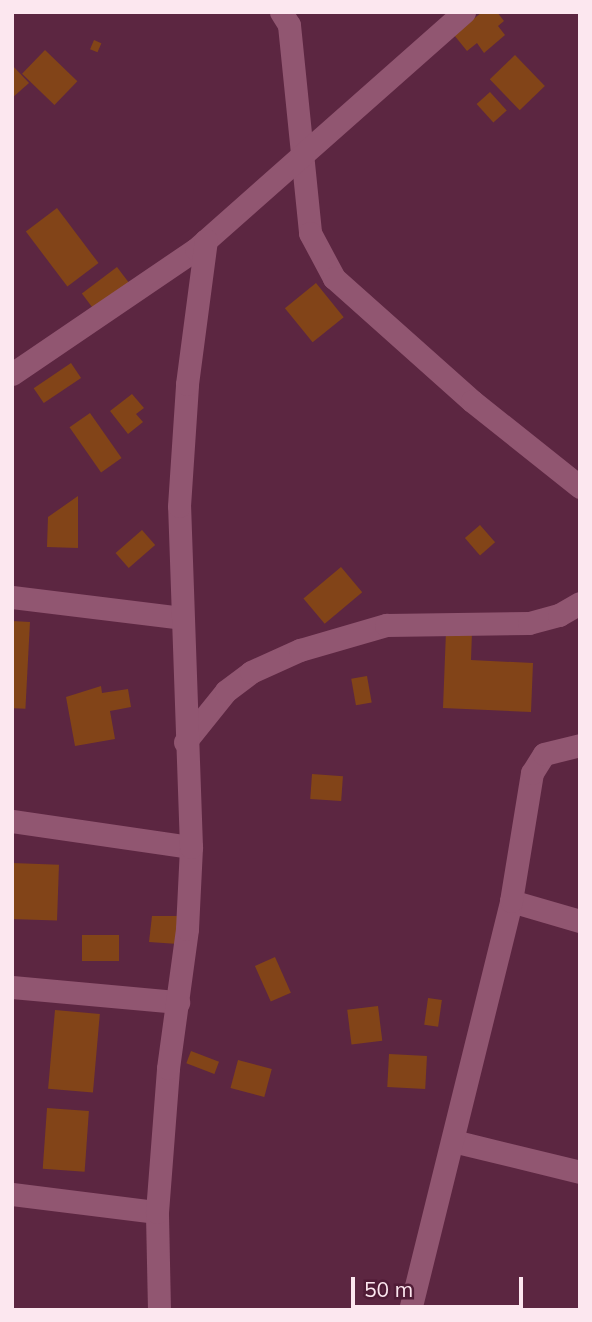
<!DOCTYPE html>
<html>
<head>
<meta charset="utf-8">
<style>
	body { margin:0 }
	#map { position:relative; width:592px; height:1322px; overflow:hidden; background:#5c2641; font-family:Mulish,sans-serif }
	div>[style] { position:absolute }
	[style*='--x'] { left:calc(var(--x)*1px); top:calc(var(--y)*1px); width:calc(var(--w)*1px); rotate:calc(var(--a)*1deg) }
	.building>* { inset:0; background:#824418; transform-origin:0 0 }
	.minor>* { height:23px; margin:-11.5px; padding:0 11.5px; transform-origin:11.5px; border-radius:11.5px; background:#915671 }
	span { translate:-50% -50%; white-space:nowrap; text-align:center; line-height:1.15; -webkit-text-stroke:6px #501c36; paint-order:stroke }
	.frame { position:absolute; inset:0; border:14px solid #fce7ef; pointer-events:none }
	.scale { position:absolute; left:351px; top:1277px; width:172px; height:32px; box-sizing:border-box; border:4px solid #fce7ef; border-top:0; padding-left:9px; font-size:21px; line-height:24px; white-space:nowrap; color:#fce7ef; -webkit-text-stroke:5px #501c36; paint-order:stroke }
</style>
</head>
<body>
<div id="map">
	<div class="building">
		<div style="clip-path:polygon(482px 12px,497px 12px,504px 21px,498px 26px,505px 35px,484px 53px,477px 43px,467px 51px,454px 35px)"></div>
		<div style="left:94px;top:40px;width:8px;height:10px;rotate:23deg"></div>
		<div style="left:45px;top:50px;width:45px;height:33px;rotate:44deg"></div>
		<div style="left:515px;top:55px;width:43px;height:35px;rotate:46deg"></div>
		<div style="clip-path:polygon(12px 65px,29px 83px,12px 98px)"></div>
		<div style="left:490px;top:92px;width:25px;height:18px;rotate:48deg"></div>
		<div style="left:57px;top:208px;width:69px;height:39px;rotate:53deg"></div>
		<div style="left:117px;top:267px;width:21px;height:44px;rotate:53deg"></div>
		<div style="left:316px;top:283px;width:44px;height:40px;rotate:51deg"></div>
		<div style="left:71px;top:363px;width:18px;height:45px;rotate:56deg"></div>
		<div style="clip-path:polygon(132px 394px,144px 408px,136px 414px,143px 422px,128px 434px,110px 411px)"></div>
		<div style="left:90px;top:413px;width:55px;height:25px;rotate:55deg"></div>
		<div style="clip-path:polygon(78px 496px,78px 548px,47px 547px,48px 517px)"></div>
		<div style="left:480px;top:525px;width:23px;height:20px;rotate:49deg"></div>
		<div style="left:142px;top:530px;width:20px;height:35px;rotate:49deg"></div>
		<div style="left:341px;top:567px;width:33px;height:49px;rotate:50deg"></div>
		<div style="left:12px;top:621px;width:18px;height:87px;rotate:3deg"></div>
		<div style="clip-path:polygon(446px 631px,472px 632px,471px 660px,533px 663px,531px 712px,443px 708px)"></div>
		<div style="left:367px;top:676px;width:27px;height:16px;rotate:80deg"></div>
		<div style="clip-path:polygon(101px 686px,102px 693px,128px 689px,131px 707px,110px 711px,115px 739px,75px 746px,66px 697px)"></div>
		<div style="left:312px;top:774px;width:31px;height:25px;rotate:4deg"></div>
		<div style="left:12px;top:863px;width:47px;height:56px;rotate:2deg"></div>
		<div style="clip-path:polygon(152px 916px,178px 916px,178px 944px,149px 942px)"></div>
		<div style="left:82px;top:935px;width:37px;height:26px"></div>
		<div style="left:275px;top:957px;width:39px;height:22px;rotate:66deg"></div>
		<div style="left:428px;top:998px;width:14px;height:27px;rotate:8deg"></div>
		<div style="left:378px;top:1006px;width:35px;height:31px;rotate:83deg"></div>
		<div style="left:55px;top:1010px;width:45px;height:79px;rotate:5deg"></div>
		<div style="left:191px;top:1051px;width:30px;height:13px;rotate:21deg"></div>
		<div style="left:389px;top:1054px;width:38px;height:33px;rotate:3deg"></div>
		<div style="left:238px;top:1060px;width:35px;height:29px;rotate:15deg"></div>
		<div style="left:47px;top:1108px;width:42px;height:61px;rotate:4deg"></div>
	</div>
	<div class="minor">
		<div style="--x:281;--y:12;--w:15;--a:58"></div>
		<div style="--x:289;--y:25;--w:209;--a:84.2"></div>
		<div style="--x:310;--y:233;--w:51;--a:61.9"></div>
		<div style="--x:334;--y:278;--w:185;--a:41.7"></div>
		<div style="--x:472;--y:401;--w:138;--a:38.5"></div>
		<div style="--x:12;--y:374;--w:222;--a:-34.2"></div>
		<div style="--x:196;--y:249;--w:358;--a:-41.5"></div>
		<div style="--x:12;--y:597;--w:171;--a:7"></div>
		<div style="--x:185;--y:742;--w:65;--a:-51.2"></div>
		<div style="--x:226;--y:691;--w:31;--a:-37"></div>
		<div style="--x:251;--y:672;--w:54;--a:-24.2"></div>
		<div style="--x:300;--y:650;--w:90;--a:-16.2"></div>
		<div style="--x:386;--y:625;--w:143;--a:-0.8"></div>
		<div style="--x:529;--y:623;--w:31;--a:-15"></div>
		<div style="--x:559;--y:615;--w:24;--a:-30"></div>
		<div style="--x:12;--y:821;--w:181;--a:8.3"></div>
		<div style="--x:511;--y:901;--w:72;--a:16.2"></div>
		<div style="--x:12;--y:987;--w:167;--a:5.2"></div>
		<div style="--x:453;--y:1141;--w:131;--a:13.7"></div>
		<div style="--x:12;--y:1194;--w:146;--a:7.1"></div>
		<div style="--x:159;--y:1310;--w:98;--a:-91.2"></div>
		<div style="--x:157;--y:1212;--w:144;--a:-85.6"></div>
		<div style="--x:168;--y:1068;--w:140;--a:-82.2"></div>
		<div style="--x:187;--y:929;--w:82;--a:-87.2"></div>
		<div style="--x:191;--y:847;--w:341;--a:-92"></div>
		<div style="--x:179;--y:506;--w:122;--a:-86.2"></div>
		<div style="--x:187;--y:384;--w:145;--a:-82.5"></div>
		<div style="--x:410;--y:1310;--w:421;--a:-76.1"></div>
		<div style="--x:511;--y:901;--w:130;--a:-80.7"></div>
		<div style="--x:532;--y:773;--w:22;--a:-58"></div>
		<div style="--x:544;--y:754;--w:37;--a:-14"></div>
	</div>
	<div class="frame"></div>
	<div class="scale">50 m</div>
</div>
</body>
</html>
